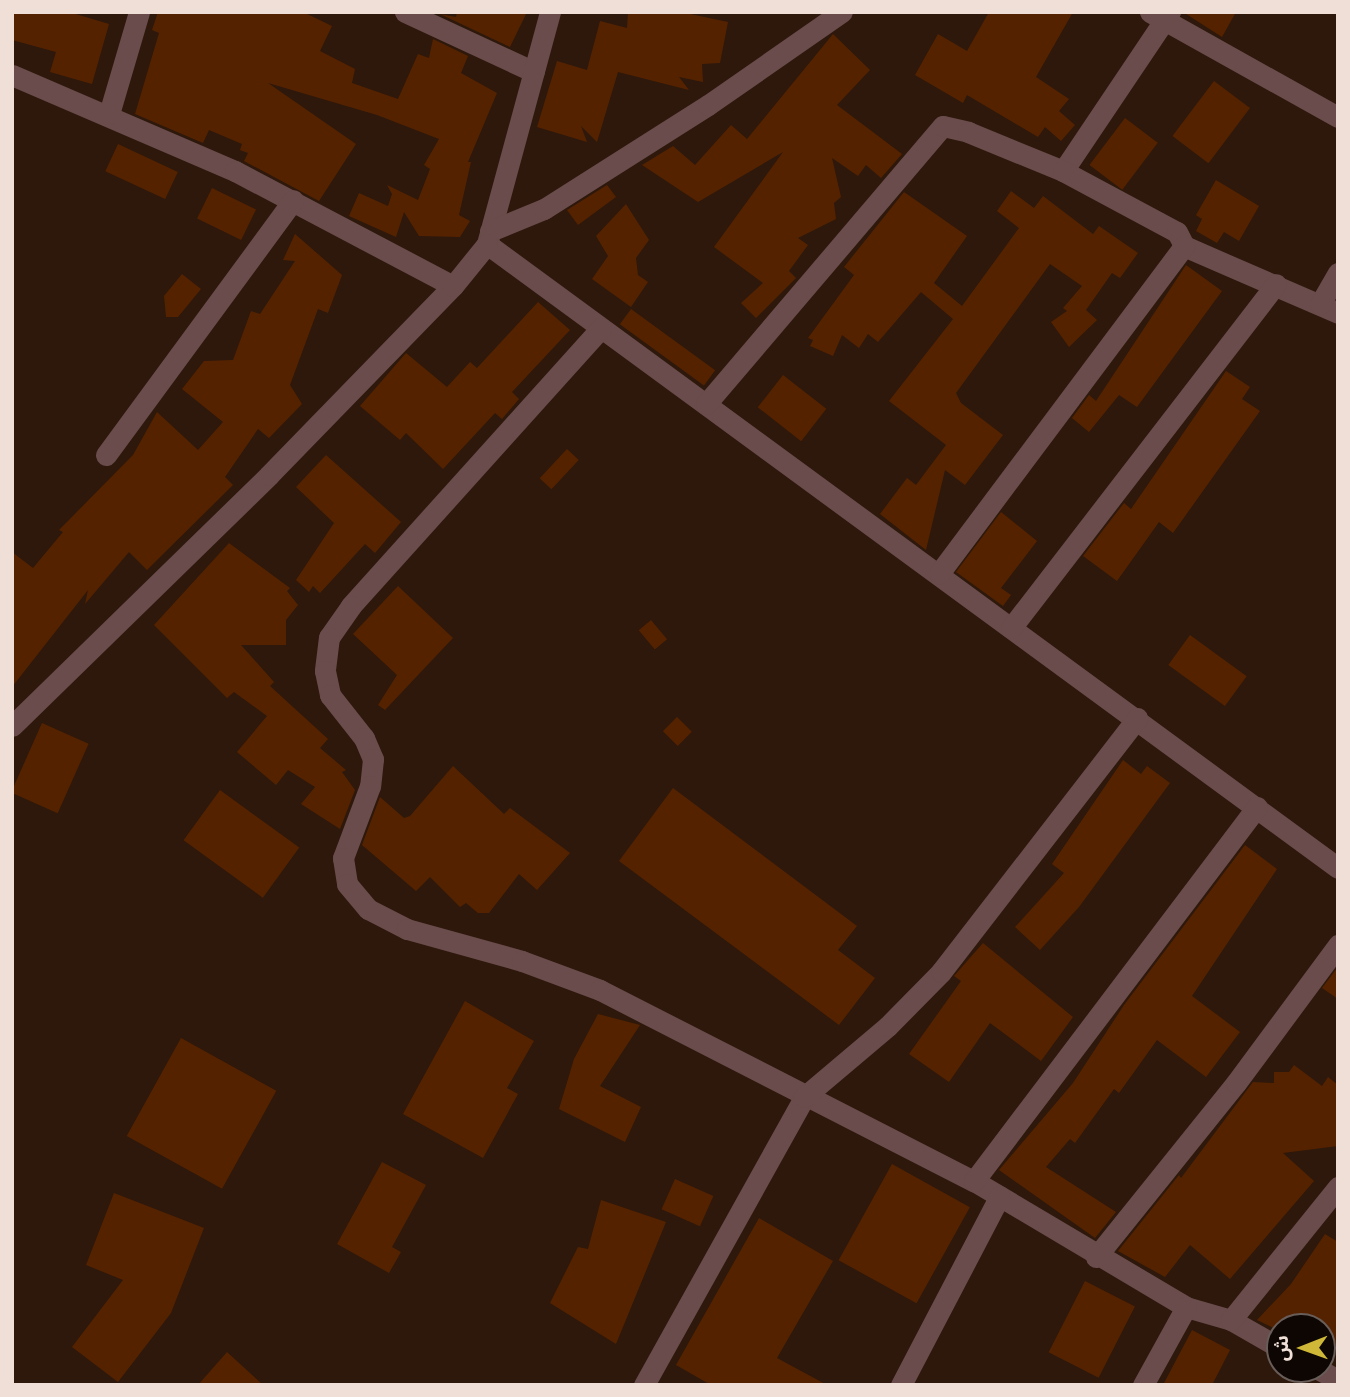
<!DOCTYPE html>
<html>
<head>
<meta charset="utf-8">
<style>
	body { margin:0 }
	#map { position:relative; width:1350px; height:1397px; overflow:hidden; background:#2d180b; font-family:Georgia,"Noto Sans Arabic",serif }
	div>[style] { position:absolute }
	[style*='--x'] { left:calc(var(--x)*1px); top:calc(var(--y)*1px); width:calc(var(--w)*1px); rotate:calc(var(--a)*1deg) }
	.building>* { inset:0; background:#520; transform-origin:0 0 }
	.street>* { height:21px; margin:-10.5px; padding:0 10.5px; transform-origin:10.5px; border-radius:10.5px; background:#694c4b }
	span { translate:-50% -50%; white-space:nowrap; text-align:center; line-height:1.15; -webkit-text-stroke:6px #0e0603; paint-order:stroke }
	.frame { position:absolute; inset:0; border:14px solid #efdfd7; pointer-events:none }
	.north { position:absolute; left:1266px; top:1313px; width:70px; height:70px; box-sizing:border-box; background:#0e0603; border:2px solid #685d58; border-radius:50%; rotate:269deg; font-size:19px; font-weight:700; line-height:28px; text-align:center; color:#efdfd7 }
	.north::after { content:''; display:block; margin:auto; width:24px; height:32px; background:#cfb837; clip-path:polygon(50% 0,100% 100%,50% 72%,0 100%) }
</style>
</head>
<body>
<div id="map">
	<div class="building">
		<div style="clip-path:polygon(12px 12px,69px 12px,109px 24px,92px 84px,50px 72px,56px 52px,12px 40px)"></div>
		<div style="clip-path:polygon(158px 12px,303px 12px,332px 26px,320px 51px,355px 69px,352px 83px,398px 99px,418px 54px,429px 58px,433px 39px,468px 56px,461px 73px,497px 93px,468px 162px,471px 162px,459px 215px,470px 221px,460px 237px,419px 236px,404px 212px,396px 237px,349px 216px,359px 193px,388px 206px,392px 194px,387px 185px,418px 200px,430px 169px,424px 165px,439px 139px,377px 115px,268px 83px,356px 144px,319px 201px,244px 161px,248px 153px,240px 150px,242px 144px,209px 130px,203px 143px,135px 114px,159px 33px,152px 30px)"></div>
		<div style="clip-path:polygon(457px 12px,527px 12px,510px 47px,440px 14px,456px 17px)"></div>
		<div style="clip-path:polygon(628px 12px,681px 12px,728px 22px,720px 63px,702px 64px,703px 82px,679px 77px,689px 90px,618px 72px,597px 142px,581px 126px,587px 142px,537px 127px,557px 61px,587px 70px,600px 21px,627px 28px)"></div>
		<div style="clip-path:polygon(989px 12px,1073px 12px,1036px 77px,1069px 99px,1059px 111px,1075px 125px,1061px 141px,1045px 127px,1038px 137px,967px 95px,963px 103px,915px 75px,938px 34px,967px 51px)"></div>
		<div style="clip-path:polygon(1183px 12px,1236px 12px,1222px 37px)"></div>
		<div style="clip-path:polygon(833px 34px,870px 70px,837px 105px,902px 154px,881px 178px,866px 165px,858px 176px,832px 158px,841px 197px,834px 203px,836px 219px,798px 238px,808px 245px,789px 271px,796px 278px,756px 318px,741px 303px,763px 283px,714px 247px,783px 152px,698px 202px,642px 165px,673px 146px,695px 165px,731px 125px,747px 139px)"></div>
		<div style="left:1214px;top:81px;width:45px;height:69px;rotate:37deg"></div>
		<div style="left:1125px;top:118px;width:41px;height:59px;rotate:37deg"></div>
		<div style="left:118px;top:144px;width:66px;height:30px;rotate:25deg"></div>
		<div style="clip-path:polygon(1216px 180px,1259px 206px,1239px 241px,1224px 232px,1217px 243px,1196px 231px,1202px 219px,1196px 215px)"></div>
		<div style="clip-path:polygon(607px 185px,616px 197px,578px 225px,567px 210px)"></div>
		<div style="left:212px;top:188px;width:49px;height:34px;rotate:26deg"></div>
		<div style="clip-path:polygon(1011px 191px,1034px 208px,1043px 196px,1093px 234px,1099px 226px,1138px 253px,1120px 278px,1112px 273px,1086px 310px,1097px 320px,1069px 347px,1051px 322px,1067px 311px,1063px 308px,1082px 286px,1050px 264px,956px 393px,961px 403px,1003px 435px,965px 485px,945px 470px,926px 550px,880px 514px,907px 478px,916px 485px,946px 445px,889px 401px,953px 319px,921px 292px,878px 342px,868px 334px,859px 348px,842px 335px,833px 356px,810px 346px,813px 340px,808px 338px,854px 275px,844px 267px,904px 192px,967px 236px,934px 283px,962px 306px,1019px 228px,997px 211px)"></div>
		<div style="clip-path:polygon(626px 204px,649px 240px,636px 258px,638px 275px,648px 282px,631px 307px,592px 279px,608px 256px,596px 236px)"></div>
		<div style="clip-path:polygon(295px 234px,342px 275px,328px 313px,318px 309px,290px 385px,302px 404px,269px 438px,258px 429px,225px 477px,233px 485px,147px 570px,129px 552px,85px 604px,88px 590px,12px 687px,12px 552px,33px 568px,63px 532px,59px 530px,133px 455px,157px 412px,198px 450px,223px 422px,182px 389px,204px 361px,233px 360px,251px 311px,260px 314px,295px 261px,283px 260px)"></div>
		<div style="clip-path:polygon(1186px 265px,1222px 291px,1137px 407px,1119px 395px,1089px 432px,1072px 418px,1089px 395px,1096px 401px)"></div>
		<div style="clip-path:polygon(182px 274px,201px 289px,178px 317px,166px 317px,164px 296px)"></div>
		<div style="clip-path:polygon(538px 302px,570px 330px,512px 392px,519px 399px,502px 419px,495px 413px,443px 469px,406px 433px,400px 440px,360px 406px,406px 353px,447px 387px,470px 362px,477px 368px)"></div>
		<div style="left:631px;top:309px;width:104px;height:19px;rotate:36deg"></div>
		<div style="clip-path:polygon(1226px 371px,1250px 387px,1242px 399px,1260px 411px,1173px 533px,1159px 522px,1117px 581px,1083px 556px,1124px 503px,1131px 509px)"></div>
		<div style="left:783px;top:375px;width:55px;height:41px;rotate:38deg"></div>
		<div style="left:567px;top:449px;width:16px;height:40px;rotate:43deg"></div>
		<div style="clip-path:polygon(326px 455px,401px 522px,375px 553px,365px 544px,320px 593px,313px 586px,309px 592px,296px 580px,334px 523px,296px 487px)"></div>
		<div style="clip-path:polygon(1001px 512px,1037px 541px,1001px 588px,1011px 595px,1003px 606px,956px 572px)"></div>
		<div style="clip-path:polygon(229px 543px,290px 588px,287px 591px,298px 605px,286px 620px,286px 645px,241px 645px,274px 682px,270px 686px,328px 739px,320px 748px,346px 770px,342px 772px,355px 790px,340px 829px,301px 804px,315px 787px,288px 770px,276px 785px,237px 752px,267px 716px,234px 692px,227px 698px,154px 625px)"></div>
		<div style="clip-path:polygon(398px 586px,453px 638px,385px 710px,378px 705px,397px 675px,353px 634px)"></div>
		<div style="left:651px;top:620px;width:25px;height:16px;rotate:50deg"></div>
		<div style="left:1190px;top:635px;width:70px;height:37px;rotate:36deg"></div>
		<div style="left:677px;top:717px;width:21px;height:20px;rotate:45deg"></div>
		<div style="left:42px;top:723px;width:51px;height:76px;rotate:24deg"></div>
		<div style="clip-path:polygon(1123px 760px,1141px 774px,1147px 766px,1170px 783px,1079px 907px,1040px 950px,1015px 927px,1064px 873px,1052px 864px)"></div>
		<div style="clip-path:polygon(453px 766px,504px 814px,510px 808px,570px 853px,537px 890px,519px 874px,489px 913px,478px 913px,466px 903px,460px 907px,430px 877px,416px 891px,362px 845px,380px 797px,404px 818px,410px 816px)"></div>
		<div style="clip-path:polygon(673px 788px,857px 926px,838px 950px,875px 978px,839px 1025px,619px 861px)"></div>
		<div style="left:220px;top:790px;width:98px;height:62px;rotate:36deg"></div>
		<div style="clip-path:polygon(1245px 845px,1277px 869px,1192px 996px,1240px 1032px,1206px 1077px,1157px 1040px,1119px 1093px,1114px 1089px,1075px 1143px,1070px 1139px,1046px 1167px,1116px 1212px,1095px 1238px,999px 1170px,1073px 1083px,1124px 1005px)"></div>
		<div style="clip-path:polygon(983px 943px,1073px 1017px,1041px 1061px,990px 1023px,949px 1082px,909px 1054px,961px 981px,954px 976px)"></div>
		<div style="clip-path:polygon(1338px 967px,1338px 999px,1322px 988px)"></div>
		<div style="clip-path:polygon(465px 1001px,534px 1041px,507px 1088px,518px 1094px,483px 1158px,403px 1114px)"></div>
		<div style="clip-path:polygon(598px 1014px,640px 1025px,600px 1086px,641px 1107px,625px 1142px,559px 1109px,574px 1059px)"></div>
		<div style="left:181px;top:1038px;width:109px;height:112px;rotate:29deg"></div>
		<div style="clip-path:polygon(1294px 1065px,1322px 1086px,1328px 1077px,1338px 1085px,1338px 1146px,1283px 1153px,1314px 1181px,1230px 1279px,1190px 1245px,1165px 1277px,1118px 1251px,1179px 1175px,1181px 1178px,1253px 1082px,1274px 1083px,1274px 1072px,1289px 1072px)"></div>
		<div style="clip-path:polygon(382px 1162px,426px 1185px,392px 1247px,401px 1252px,389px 1273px,337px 1244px)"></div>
		<div style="left:892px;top:1164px;width:89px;height:110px;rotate:29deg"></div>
		<div style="left:675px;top:1179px;width:42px;height:33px;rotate:24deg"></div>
		<div style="clip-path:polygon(114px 1193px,204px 1228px,171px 1313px,118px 1382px,72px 1347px,123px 1280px,86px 1265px)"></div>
		<div style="clip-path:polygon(601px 1200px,666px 1222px,616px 1344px,550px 1303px,578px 1247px,588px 1249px)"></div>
		<div style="clip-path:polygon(759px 1218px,833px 1261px,777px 1358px,827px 1385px,711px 1385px,676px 1365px)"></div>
		<div style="clip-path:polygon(1325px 1234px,1338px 1242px,1338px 1348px,1322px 1334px,1322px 1327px,1280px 1327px,1280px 1331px,1257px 1320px,1291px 1284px)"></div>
		<div style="left:1085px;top:1281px;width:56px;height:80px;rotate:27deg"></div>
		<div style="clip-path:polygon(1192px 1330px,1230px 1350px,1212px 1385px,1163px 1385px)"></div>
		<div style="clip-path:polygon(227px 1352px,263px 1385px,198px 1385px)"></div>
	</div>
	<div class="street">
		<div style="--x:405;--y:12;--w:142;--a:24.9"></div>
		<div style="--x:550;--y:12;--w:240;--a:105.2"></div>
		<div style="--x:487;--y:244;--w:1055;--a:36.25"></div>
		<div style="--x:1150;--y:12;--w:215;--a:29.2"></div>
		<div style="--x:12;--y:75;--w:243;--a:23.3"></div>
		<div style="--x:235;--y:171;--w:246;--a:27.8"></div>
		<div style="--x:109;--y:114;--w:106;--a:-73.6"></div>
		<div style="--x:1063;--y:171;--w:192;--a:-56.1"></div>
		<div style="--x:490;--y:231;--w:58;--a:-22.2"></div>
		<div style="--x:544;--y:209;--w:194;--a:-32.4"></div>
		<div style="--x:708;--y:105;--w:163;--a:-34.8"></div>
		<div style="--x:1184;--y:246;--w:168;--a:23.5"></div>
		<div style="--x:1320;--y:304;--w:36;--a:-60"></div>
		<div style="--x:601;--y:328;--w:374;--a:132"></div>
		<div style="--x:351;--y:606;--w:38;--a:125"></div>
		<div style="--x:329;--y:637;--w:34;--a:97"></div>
		<div style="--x:325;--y:671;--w:25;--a:78"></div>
		<div style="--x:330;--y:695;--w:55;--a:51.7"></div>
		<div style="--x:364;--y:738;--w:23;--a:67"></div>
		<div style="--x:373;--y:759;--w:27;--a:96"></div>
		<div style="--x:370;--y:786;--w:77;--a:110.6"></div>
		<div style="--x:343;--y:858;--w:26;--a:81"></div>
		<div style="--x:347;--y:884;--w:33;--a:50"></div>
		<div style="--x:368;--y:909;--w:44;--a:27.1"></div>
		<div style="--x:407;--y:929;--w:119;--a:15.5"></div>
		<div style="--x:522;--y:961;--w:83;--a:20.4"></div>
		<div style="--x:600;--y:990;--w:420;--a:27.1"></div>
		<div style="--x:974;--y:1181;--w:247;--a:30.7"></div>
		<div style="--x:1186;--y:1307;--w:47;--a:16.1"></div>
		<div style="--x:1231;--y:1320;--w:56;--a:29.7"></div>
		<div style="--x:706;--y:404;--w:365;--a:-49.6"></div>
		<div style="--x:943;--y:126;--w:26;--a:13"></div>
		<div style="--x:968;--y:132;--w:103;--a:22.3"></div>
		<div style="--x:1063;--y:171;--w:129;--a:28.2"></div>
		<div style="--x:1177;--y:232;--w:16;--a:63"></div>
		<div style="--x:1184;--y:246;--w:409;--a:126.8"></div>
		<div style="--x:106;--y:455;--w:316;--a:-53.7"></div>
		<div style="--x:1011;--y:628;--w:434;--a:-52.4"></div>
		<div style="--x:12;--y:726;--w:359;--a:-44.3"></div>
		<div style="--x:269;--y:475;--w:264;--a:-45.8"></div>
		<div style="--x:453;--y:286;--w:54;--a:-51"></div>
		<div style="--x:974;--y:1181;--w:469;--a:-52.9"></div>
		<div style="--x:1096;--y:1257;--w:223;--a:-51.2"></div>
		<div style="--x:1236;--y:1083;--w:172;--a:-53.5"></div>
		<div style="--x:1231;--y:1320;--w:171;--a:-51.2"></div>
		<div style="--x:1318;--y:1369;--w:23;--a:29"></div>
		<div style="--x:644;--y:1385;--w:329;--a:-60.9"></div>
		<div style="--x:804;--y:1097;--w:110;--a:-40.2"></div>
		<div style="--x:888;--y:1026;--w:76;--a:-45.5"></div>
		<div style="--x:941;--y:972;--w:321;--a:-52.3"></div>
		<div style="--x:901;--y:1385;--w:213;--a:-62.4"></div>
		<div style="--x:1143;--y:1385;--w:89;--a:-61.1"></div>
	</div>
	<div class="frame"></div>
	<div class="north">ش</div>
</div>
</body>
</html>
